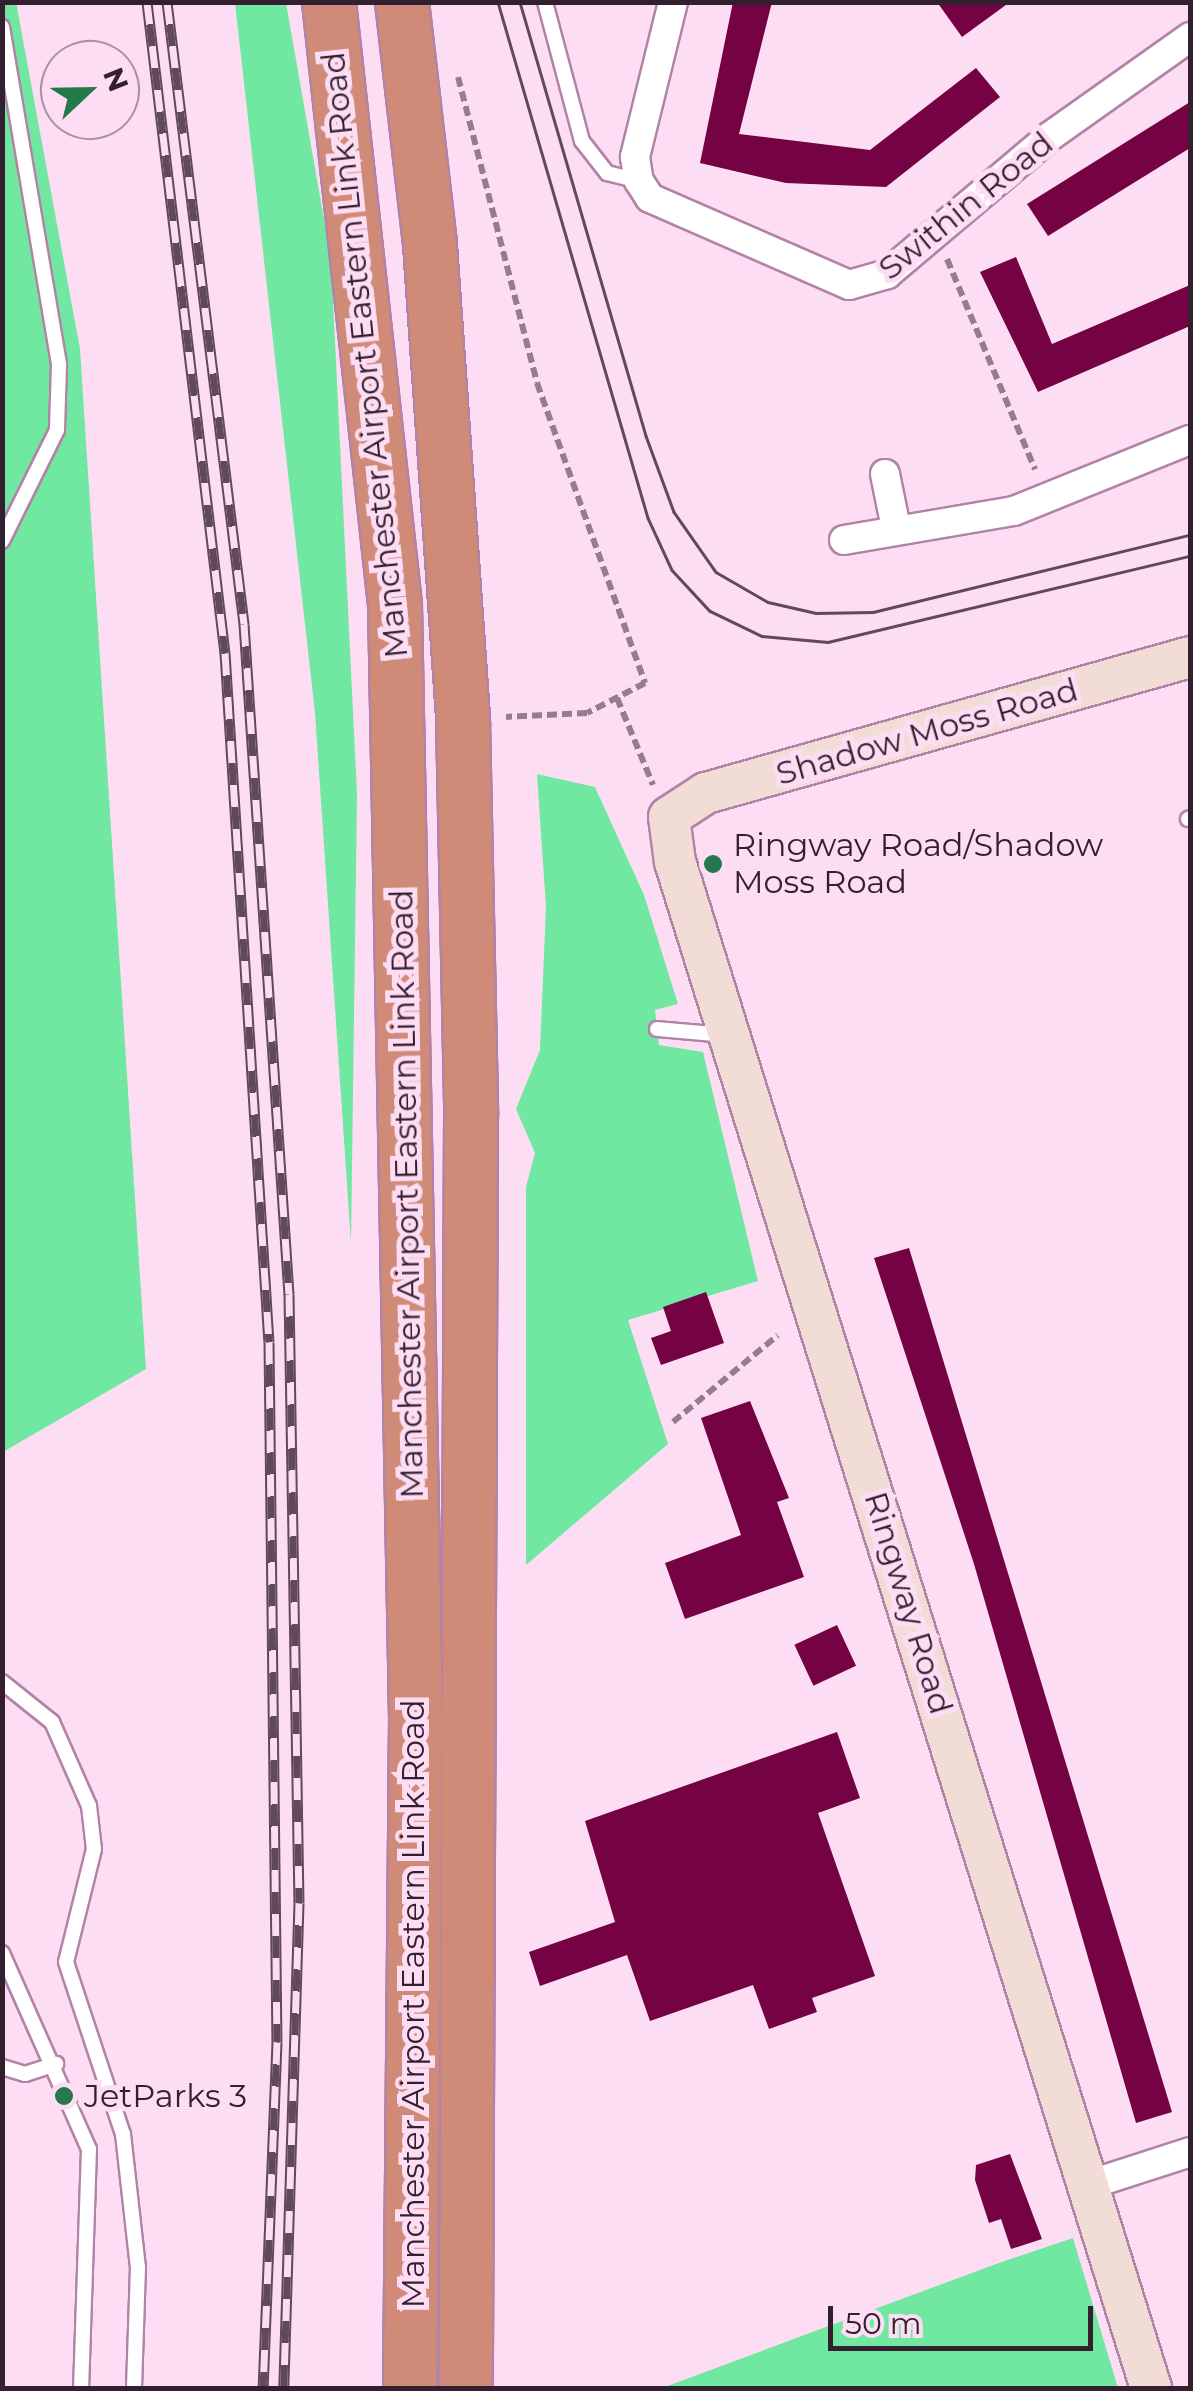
<!DOCTYPE html>
<html>
<head>
<meta charset="utf-8">
<style>
	body { margin:0 }
	#map { position:relative; width:1193px; height:2391px; overflow:hidden; background:#fdddf4; font-family:Montserrat,sans-serif }
	div>[style] { position:absolute }
	[style*='--x'] { left:calc(var(--x)*1px); top:calc(var(--y)*1px); width:calc(var(--w)*1px); rotate:calc(var(--a)*1deg) }
	.green>* { inset:0; background:#70e8a1 }
	.building>* { inset:0; background:#750243; transform-origin:0 0 }
	.path>* { height:6px; margin-top:-3px; transform-origin:0; background:repeating-linear-gradient(90deg,#967c8f 0 10px,transparent 0 15px) }
	.roads { filter:drop-shadow(2px 0 #b382a7) drop-shadow(-2px 0 #b382a7) drop-shadow(0 2px #b382a7) drop-shadow(0 -2px #b382a7) }
	.lane>* { height:14px; margin:-7px; padding:0 7px; transform-origin:7px; border-radius:7px; background:#fff }
	.street>* { height:28px; margin:-14px; padding:0 14px; transform-origin:14px; border-radius:14px; background:#fff }
	.secondary>* { height:40px; margin:-20px; padding:0 20px; transform-origin:20px; border-radius:20px; background:#f1dcd6 }
	.highway>* { height:52px; margin:-26px; padding:0 26px; transform-origin:26px; border-radius:26px; background:#d08a78 }
	.tram>* { height:2.5px; margin:-1.25px; padding:0 1.25px; transform-origin:1.25px; border-radius:1.25px; background:#604a5a }
	.rail>* { height:11px; margin-top:-5.5px; transform-origin:0; background:repeating-linear-gradient(90deg,#fdddf4 0 22px,#604a5a 0 44px); box-sizing:border-box; border-block:2px solid #604a5a }
	.dots>* { width:28px; height:28px; translate:-50% -50%; box-sizing:border-box; border:5px solid #fdddf4; border-radius:50% }
	span { translate:-50% -50%; white-space:nowrap; text-align:center; line-height:1.15; -webkit-text-stroke:10px #fdddf4; paint-order:stroke }
	.street-label { font-size:32px; color:#331f2e }
	.poi-label { font-size:32px; color:#331f2e }
	.left { translate:0 -50%; text-align:left }
	.frame { position:absolute; inset:0; border:5px solid #331f2e; pointer-events:none }
	.north { position:absolute; left:40px; top:40px; width:100px; height:100px; box-sizing:border-box; background:#fdddf4; border:2px solid #ac91a5; border-radius:50%; rotate:68deg; font-size:28px; font-weight:700; line-height:40px; text-align:center; color:#331f2e }
	.north::after { content:''; display:block; margin:auto; width:35px; height:45px; background:#24784a; clip-path:polygon(50% 0,100% 100%,50% 72%,0 100%) }
	.scale { position:absolute; left:828px; top:2306px; width:265px; height:45px; box-sizing:border-box; border:5px solid #331f2e; border-top:0; padding-left:12px; font-size:30px; line-height:35px; white-space:nowrap; color:#331f2e; -webkit-text-stroke:8px #fdddf4; paint-order:stroke }
</style>
</head>
<body>
<div id="map">
	<div class="green">
		<div style="clip-path:polygon(16px 2px,80px 349px,146px 1369px,3px 1452px,2px 3px)"></div>
		<div style="clip-path:polygon(235px 3px,286px 3px,331px 259px,357px 794px,351px 1243px,315px 713px)"></div>
		<div style="clip-path:polygon(537px 774px,595px 787px,644px 895px,678px 1004px,655px 1010px,659px 1045px,703px 1052px,758px 1281px,628px 1320px,668px 1444px,526px 1565px,526px 1187px,535px 1153px,516px 1109px,540px 1050px,546px 907px)"></div>
		<div style="clip-path:polygon(1073px 2238px,1118px 2388px,662px 2388px,996px 2264px)"></div>
	</div>
	<div class="building">
		<div style="clip-path:polygon(733px 2px,772px 2px,739px 134px,870px 150px,976px 68px,1000px 97px,886px 187px,786px 183px,700px 163px)"></div>
		<div style="clip-path:polygon(937px 2px,1010px 2px,962px 37px)"></div>
		<div style="clip-path:polygon(1190px 102px,1190px 148px,1048px 236px,1027px 204px)"></div>
		<div style="clip-path:polygon(1016px 257px,1052px 344px,1190px 285px,1190px 326px,1038px 392px,980px 272px)"></div>
		<div style="clip-path:polygon(909px 1248px,1172px 2112px,1136px 2123px,974px 1564px,874px 1258px)"></div>
		<div style="clip-path:polygon(706px 1292px,724px 1343px,661px 1365px,651px 1338px,671px 1331px,663px 1307px)"></div>
		<div style="clip-path:polygon(750px 1401px,789px 1498px,777px 1502px,804px 1577px,685px 1619px,665px 1563px,741px 1535px,701px 1418px)"></div>
		<div style="left:837px;top:1625px;width:45px;height:47px;rotate:65deg"></div>
		<div style="clip-path:polygon(837px 1732px,860px 1798px,818px 1813px,875px 1976px,812px 1998px,817px 2012px,769px 2029px,753px 1985px,650px 2021px,627px 1955px,540px 1986px,529px 1952px,615px 1922px,585px 1821px)"></div>
		<div style="clip-path:polygon(1010px 2154px,1042px 2239px,1011px 2249px,1001px 2219px,989px 2223px,975px 2180px,976px 2165px)"></div>
	</div>
	<div class="path">
		<div style="--x:458;--y:77;--w:316;--a:75.5"></div>
		<div style="--x:537;--y:383;--w:319;--a:70.2"></div>
		<div style="--x:645;--y:683;--w:65;--a:152.7"></div>
		<div style="--x:587;--y:713;--w:81;--a:177.2"></div>
		<div style="--x:947;--y:259;--w:228;--a:67.3"></div>
		<div style="--x:617;--y:698;--w:94;--a:67.5"></div>
		<div style="--x:673;--y:1422;--w:136;--a:-39.6"></div>
	</div>
	<div class="roads">
		<div class="lane">
			<div style="--x:545;--y:2;--w:144;--a:75.1"></div>
			<div style="--x:582;--y:141;--w:41;--a:52"></div>
			<div style="--x:607;--y:173;--w:33;--a:14"></div>
			<div style="--x:2;--y:27;--w:343;--a:80.4"></div>
			<div style="--x:59;--y:365;--w:65;--a:91.8"></div>
			<div style="--x:57;--y:430;--w:124;--a:116.4"></div>
			<div style="--x:1188;--y:819;--w:2;--a:-27"></div>
			<div style="--x:657;--y:1029;--w:67;--a:5.1"></div>
			<div style="--x:2;--y:1682;--w:64;--a:38.7"></div>
			<div style="--x:52;--y:1722;--w:92;--a:66.2"></div>
			<div style="--x:89;--y:1806;--w:43;--a:83.4"></div>
			<div style="--x:94;--y:1849;--w:116;--a:103.9"></div>
			<div style="--x:66;--y:1962;--w:181;--a:71.7"></div>
			<div style="--x:123;--y:2134;--w:134;--a:83.6"></div>
			<div style="--x:138;--y:2267;--w:121;--a:91.9"></div>
			<div style="--x:2;--y:1953;--w:214;--a:66.1"></div>
			<div style="--x:89;--y:2149;--w:239;--a:91.9"></div>
			<div style="--x:2;--y:2067;--w:24;--a:17"></div>
			<div style="--x:25;--y:2074;--w:33;--a:-18"></div>
		</div>
		<div class="street">
			<div style="--x:673;--y:2;--w:160;--a:103.8"></div>
			<div style="--x:635;--y:157;--w:24;--a:81"></div>
			<div style="--x:639;--y:181;--w:20;--a:57"></div>
			<div style="--x:650;--y:198;--w:217;--a:23.6"></div>
			<div style="--x:849;--y:285;--w:40;--a:-16"></div>
			<div style="--x:887;--y:274;--w:212;--a:-40.2"></div>
			<div style="--x:1049;--y:137;--w:173;--a:-35.3"></div>
			<div style="--x:885;--y:474;--w:55;--a:78.5"></div>
			<div style="--x:844;--y:540;--w:172;--a:-9.7"></div>
			<div style="--x:1014;--y:511;--w:190;--a:-22"></div>
			<div style="--x:1088;--y:2185;--w:107;--a:-17.9"></div>
		</div>
		<div class="secondary">
			<div style="--x:1151;--y:2388;--w:1599;--a:-107.32"></div>
			<div style="--x:675;--y:862;--w:45;--a:-97.6"></div>
			<div style="--x:669;--y:817;--w:44;--a:-33"></div>
			<div style="--x:706;--y:793;--w:503;--a:-15.69"></div>
		</div>
		<div class="highway">
			<div style="--x:329;--y:2;--w:607;--a:83.75"></div>
			<div style="--x:395;--y:605;--w:1113;--a:88.92"></div>
			<div style="--x:416;--y:1718;--w:670;--a:90.51"></div>
			<div style="--x:402;--y:2;--w:245;--a:83.4"></div>
			<div style="--x:430;--y:245;--w:477;--a:86"></div>
			<div style="--x:463;--y:721;--w:395;--a:88.8"></div>
			<div style="--x:471;--y:1116;--w:1272;--a:90.23"></div>
		</div>
	</div>
	<div class="tram">
		<div style="--x:498;--y:2;--w:537;--a:73.79"></div>
		<div style="--x:648;--y:518;--w:57;--a:65.2"></div>
		<div style="--x:672;--y:570;--w:56;--a:47.2"></div>
		<div style="--x:710;--y:611;--w:58;--a:25.7"></div>
		<div style="--x:762;--y:636;--w:66;--a:5.2"></div>
		<div style="--x:828;--y:642;--w:372;--a:-13.4"></div>
		<div style="--x:520;--y:2;--w:452;--a:73.8"></div>
		<div style="--x:646;--y:436;--w:81;--a:69.8"></div>
		<div style="--x:674;--y:512;--w:73;--a:55"></div>
		<div style="--x:716;--y:572;--w:60;--a:30"></div>
		<div style="--x:768;--y:602;--w:49;--a:12.9"></div>
		<div style="--x:816;--y:613;--w:57;--a:-1"></div>
		<div style="--x:873;--y:612;--w:326;--a:-13.7"></div>
	</div>
	<div class="rail">
		<div style="--x:147;--y:2;--w:656;--a:83.17"></div>
		<div style="--x:225;--y:653;--w:690;--a:86.35"></div>
		<div style="--x:269;--y:1342;--w:700;--a:89.35"></div>
		<div style="--x:277;--y:2042;--w:346;--a:92.3"></div>
		<div style="--x:167;--y:2;--w:627;--a:82.94"></div>
		<div style="--x:244;--y:624;--w:672;--a:86.16"></div>
		<div style="--x:289;--y:1294;--w:609;--a:89.06"></div>
		<div style="--x:299;--y:1903;--w:485;--a:91.8"></div>
	</div>
	<div class="dots">
		<div style="left:713px;top:864px;background:#24784a"></div>
		<div style="left:64px;top:2096px;background:#24784a"></div>
	</div>
	<div class="street-label">
		<span style="left:966px;top:206px;rotate:-39deg">Swithin Road</span>
		<span style="left:365px;top:355px;rotate:-96deg">Manchester Airport Eastern Link Road</span>
		<span style="left:927px;top:732px;rotate:-16deg">Shadow Moss Road</span>
		<span style="left:407px;top:1194px;rotate:-91deg">Manchester Airport Eastern Link Road</span>
		<span style="left:908px;top:1603px;rotate:73deg">Ringway Road</span>
		<span style="left:413px;top:2004px;rotate:-90deg">Manchester Airport Eastern Link Road</span>
	</div>
	<div class="poi-label">
		<span class="left" style="left:733px;top:864px">Ringway Road/Shadow<br>Moss Road</span>
		<span class="left" style="left:84px;top:2096px">JetParks 3</span>
	</div>
	<div class="frame"></div>
	<div class="north">N</div>
	<div class="scale">50 m</div>
</div>
</body>
</html>
